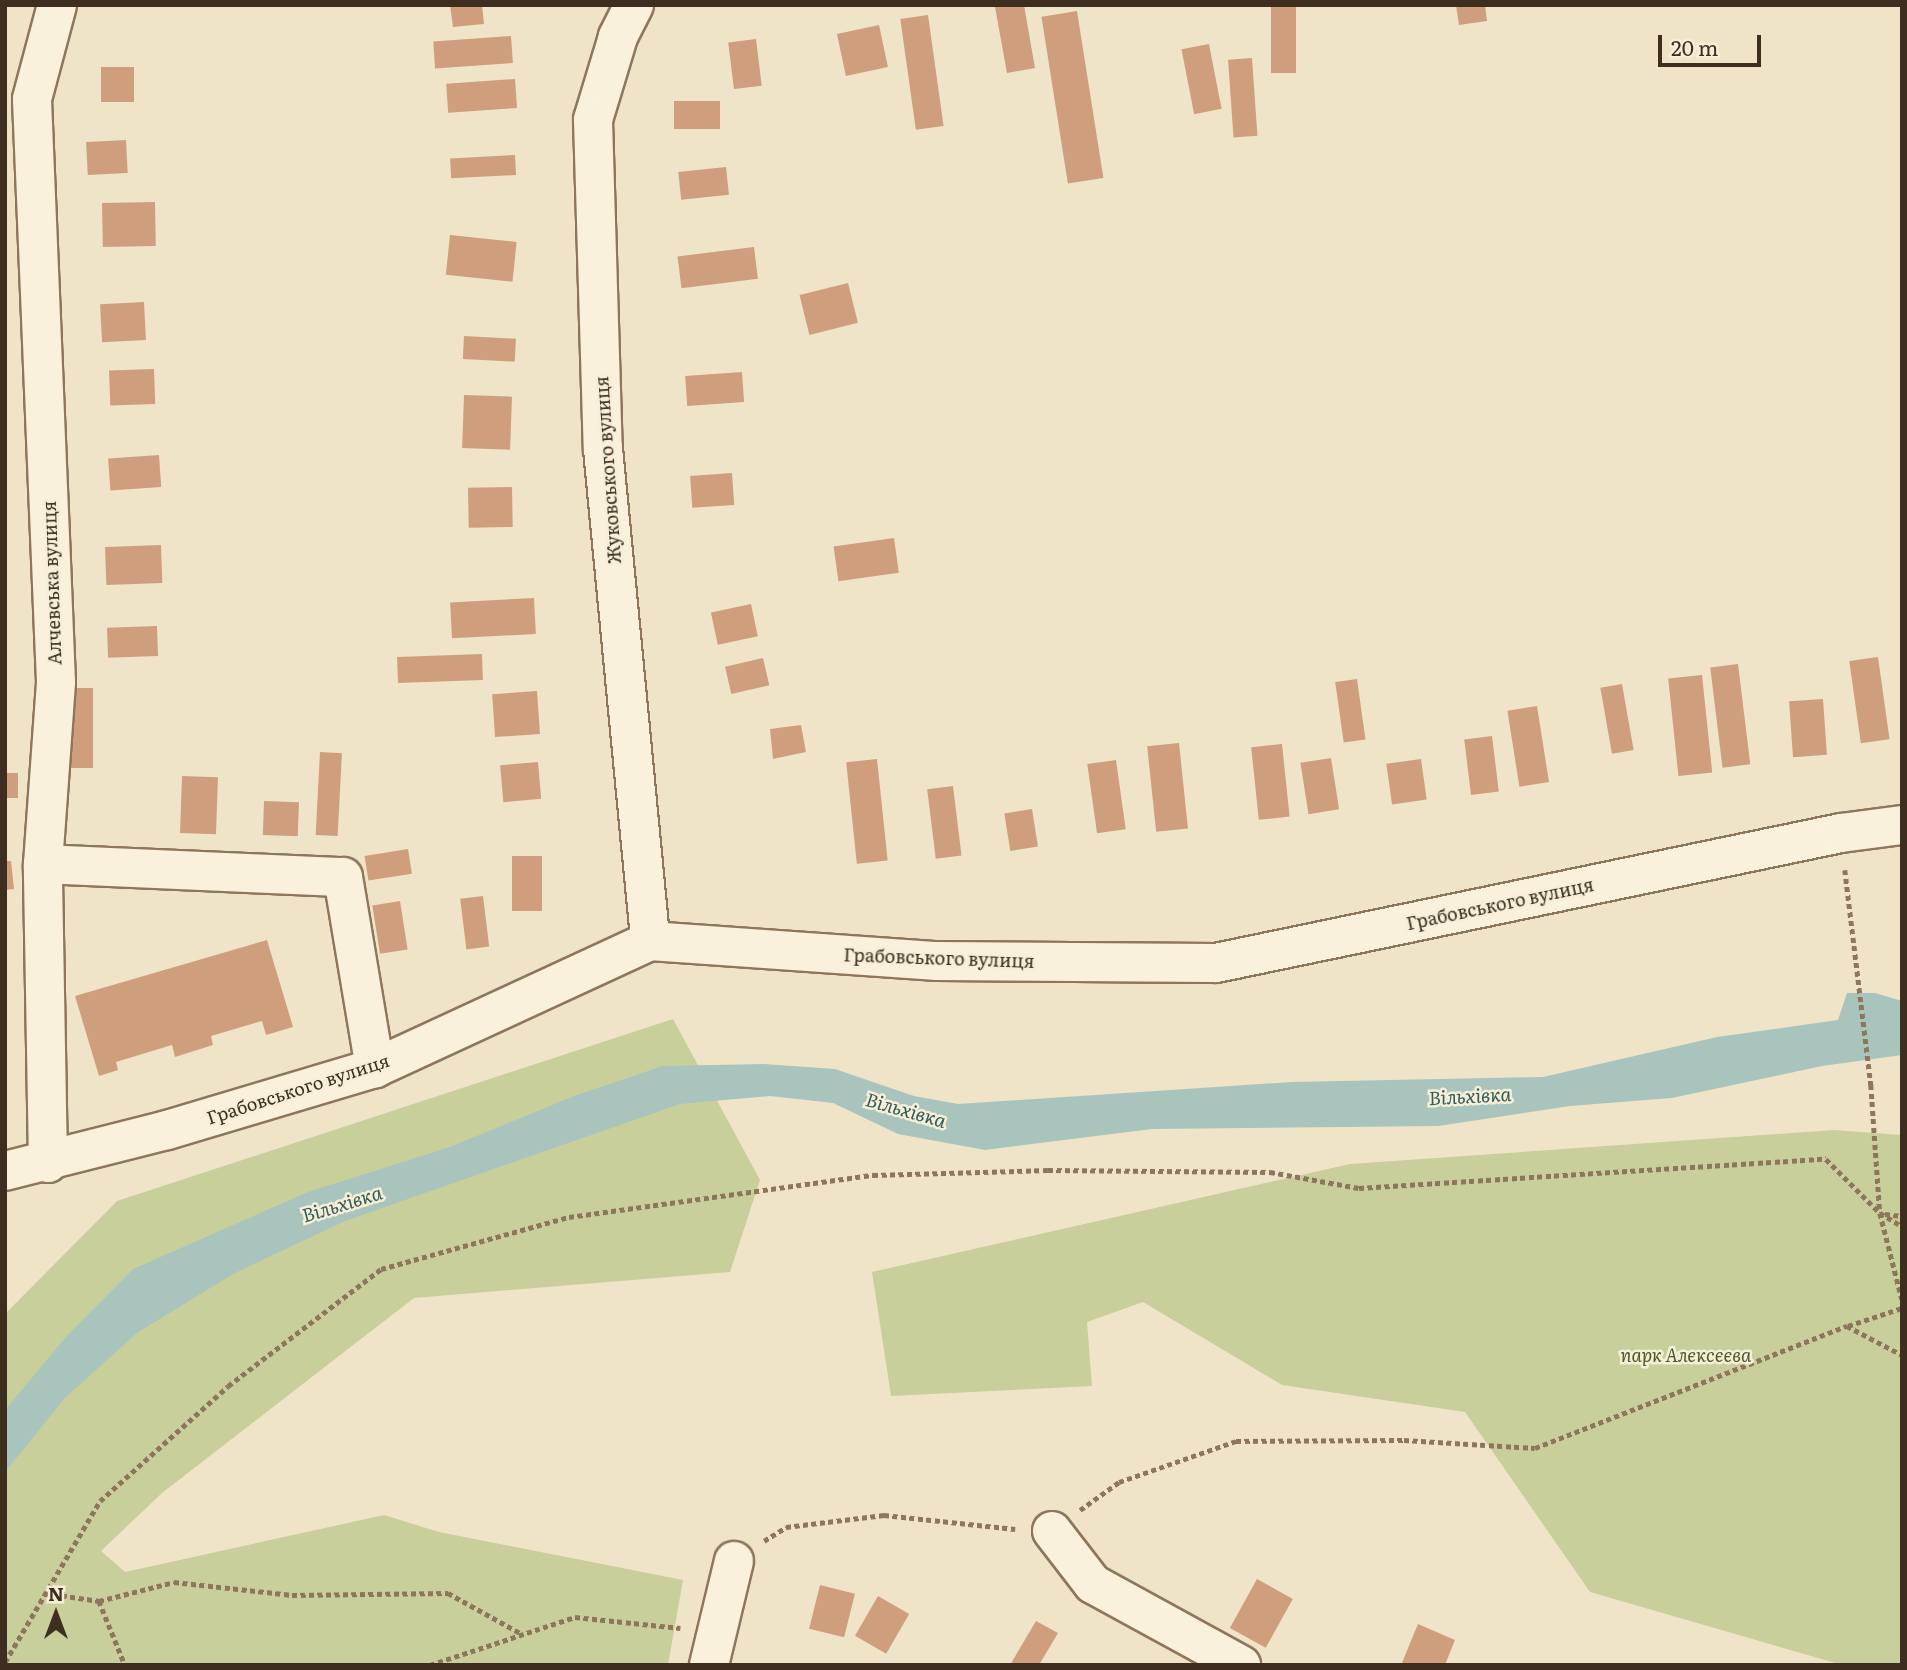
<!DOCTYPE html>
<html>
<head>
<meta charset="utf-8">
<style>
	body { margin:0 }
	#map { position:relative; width:1907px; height:1670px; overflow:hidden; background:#f0e4c8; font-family:Literata,serif }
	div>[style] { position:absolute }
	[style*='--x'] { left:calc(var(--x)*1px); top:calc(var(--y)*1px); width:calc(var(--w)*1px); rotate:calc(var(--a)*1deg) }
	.green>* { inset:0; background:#c9cf9b }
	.water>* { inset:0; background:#a9c4bc }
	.building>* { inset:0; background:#cf9f7d; transform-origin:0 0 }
	.path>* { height:4.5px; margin-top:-2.25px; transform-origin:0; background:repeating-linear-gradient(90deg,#8d765c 0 5px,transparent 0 8.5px) }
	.roads { filter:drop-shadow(2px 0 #8d765c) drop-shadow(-2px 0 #8d765c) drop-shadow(0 2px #8d765c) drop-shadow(0 -2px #8d765c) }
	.minor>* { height:38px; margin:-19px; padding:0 19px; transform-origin:19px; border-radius:19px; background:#faf1dc }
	span { translate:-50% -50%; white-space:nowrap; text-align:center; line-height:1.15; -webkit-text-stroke:5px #f7eed8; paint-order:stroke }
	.street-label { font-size:18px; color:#3d2e20 }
	.park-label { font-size:18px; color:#4d5a26; font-style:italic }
	.water-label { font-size:19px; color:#2f5d5a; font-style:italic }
	.frame { position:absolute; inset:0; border:7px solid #3d2e20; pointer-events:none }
	.north { position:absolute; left:21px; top:1579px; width:70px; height:70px; -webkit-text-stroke:5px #f7eed8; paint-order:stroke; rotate:0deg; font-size:19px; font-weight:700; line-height:28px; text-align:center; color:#3d2e20 }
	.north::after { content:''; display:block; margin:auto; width:24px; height:32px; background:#3d2e20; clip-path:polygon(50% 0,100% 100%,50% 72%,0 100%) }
	.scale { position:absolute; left:1658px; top:35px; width:103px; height:32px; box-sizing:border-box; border:4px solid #3d2e20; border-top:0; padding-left:9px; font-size:21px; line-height:24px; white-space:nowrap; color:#3d2e20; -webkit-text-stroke:5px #f7eed8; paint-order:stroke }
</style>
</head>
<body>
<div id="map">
	<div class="green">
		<div style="clip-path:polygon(673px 1019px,760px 1180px,730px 1272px,414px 1298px,162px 1493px,101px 1551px,125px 1572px,384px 1515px,439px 1532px,683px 1580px,668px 1665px,5px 1665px,5px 1314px,117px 1201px)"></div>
		<div style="clip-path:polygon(1834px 1130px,1902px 1135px,1902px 1665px,1842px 1665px,1590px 1592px,1465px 1412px,1282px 1385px,1143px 1302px,1087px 1322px,1092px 1386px,891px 1396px,872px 1272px,1350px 1164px)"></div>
	</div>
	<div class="water">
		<div style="clip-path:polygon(1847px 993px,1875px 993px,1902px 1001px,1902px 1055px,1822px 1066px,1672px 1098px,1570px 1106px,1438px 1126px,1152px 1129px,985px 1150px,898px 1134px,833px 1103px,770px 1096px,680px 1104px,345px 1221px,233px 1274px,137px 1333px,65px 1398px,5px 1472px,5px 1410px,65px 1338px,133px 1269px,308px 1192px,450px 1147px,574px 1096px,663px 1066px,764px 1064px,835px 1069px,914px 1096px,958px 1104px,1292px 1082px,1543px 1077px,1717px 1037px,1838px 1020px)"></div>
	</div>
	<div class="building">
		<div style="clip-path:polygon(450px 5px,482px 5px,484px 24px,453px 27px)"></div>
		<div style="clip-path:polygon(1008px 5px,1024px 5px,1035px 68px,1007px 73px,995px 7px)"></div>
		<div style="left:1271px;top:5px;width:25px;height:68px"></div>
		<div style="clip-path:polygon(1456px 5px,1485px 5px,1487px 21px,1459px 25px)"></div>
		<div style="left:1077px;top:11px;width:169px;height:36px;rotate:81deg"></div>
		<div style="left:928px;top:15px;width:112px;height:28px;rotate:82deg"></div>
		<div style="left:879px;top:25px;width:43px;height:43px;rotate:78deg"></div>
		<div style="left:511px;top:36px;width:27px;height:78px;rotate:86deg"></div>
		<div style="left:756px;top:39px;width:47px;height:28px;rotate:83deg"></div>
		<div style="left:1209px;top:44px;width:66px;height:28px;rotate:79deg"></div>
		<div style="left:1252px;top:58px;width:78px;height:24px;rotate:86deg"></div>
		<div style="left:101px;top:67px;width:33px;height:35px"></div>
		<div style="left:515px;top:79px;width:29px;height:69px;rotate:86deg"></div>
		<div style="left:720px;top:101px;width:28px;height:46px;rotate:90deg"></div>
		<div style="left:126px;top:140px;width:33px;height:40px;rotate:87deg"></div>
		<div style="left:515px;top:155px;width:20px;height:65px;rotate:87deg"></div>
		<div style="left:726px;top:167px;width:28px;height:48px;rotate:84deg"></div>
		<div style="left:155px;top:202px;width:44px;height:53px;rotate:89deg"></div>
		<div style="left:450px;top:235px;width:67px;height:40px;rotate:6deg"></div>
		<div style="left:754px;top:247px;width:32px;height:77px;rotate:83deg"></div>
		<div style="left:848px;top:283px;width:41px;height:50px;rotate:76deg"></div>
		<div style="left:144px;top:302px;width:38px;height:44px;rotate:87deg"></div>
		<div style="left:464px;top:336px;width:52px;height:23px;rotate:3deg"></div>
		<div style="left:154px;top:369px;width:35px;height:45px;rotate:88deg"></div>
		<div style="left:742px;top:372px;width:30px;height:57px;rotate:86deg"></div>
		<div style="left:464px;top:395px;width:48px;height:53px;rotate:2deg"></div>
		<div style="left:159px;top:455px;width:32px;height:51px;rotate:86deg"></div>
		<div style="left:732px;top:473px;width:32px;height:42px;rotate:86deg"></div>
		<div style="left:512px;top:487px;width:40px;height:44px;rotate:89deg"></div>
		<div style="left:894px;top:538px;width:35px;height:61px;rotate:82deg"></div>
		<div style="left:161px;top:545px;width:38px;height:56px;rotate:88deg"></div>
		<div style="left:534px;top:598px;width:36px;height:84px;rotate:87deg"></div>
		<div style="left:751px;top:604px;width:33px;height:41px;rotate:78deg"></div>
		<div style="left:157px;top:626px;width:30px;height:50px;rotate:88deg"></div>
		<div style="left:482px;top:654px;width:26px;height:85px;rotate:88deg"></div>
		<div style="left:1878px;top:657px;width:83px;height:29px;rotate:82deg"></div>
		<div style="left:763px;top:658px;width:28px;height:39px;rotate:77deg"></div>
		<div style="left:1738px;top:664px;width:101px;height:28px;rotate:83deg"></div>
		<div style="left:1702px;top:675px;width:98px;height:34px;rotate:84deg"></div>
		<div style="left:1357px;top:679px;width:61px;height:22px;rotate:82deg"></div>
		<div style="left:1622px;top:684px;width:67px;height:22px;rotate:80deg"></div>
		<div style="left:69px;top:688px;width:24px;height:80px"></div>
		<div style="left:537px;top:691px;width:43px;height:45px;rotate:86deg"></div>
		<div style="left:1823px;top:699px;width:56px;height:34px;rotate:86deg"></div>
		<div style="left:1537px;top:706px;width:77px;height:30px;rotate:81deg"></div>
		<div style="clip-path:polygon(801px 725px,806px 752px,773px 759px,770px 729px)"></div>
		<div style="left:1492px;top:736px;width:56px;height:28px;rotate:83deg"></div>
		<div style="left:1179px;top:743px;width:86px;height:32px;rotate:84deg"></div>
		<div style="left:1282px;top:744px;width:73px;height:31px;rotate:84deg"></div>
		<div style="left:320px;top:752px;width:22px;height:83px;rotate:3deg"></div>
		<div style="left:1331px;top:758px;width:52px;height:31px;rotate:81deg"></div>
		<div style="left:877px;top:759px;width:102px;height:31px;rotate:84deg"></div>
		<div style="left:1421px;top:759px;width:41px;height:35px;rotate:82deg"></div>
		<div style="left:1116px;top:760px;width:70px;height:29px;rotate:82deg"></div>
		<div style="left:538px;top:762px;width:37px;height:38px;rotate:85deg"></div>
		<div style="left:5px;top:773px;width:13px;height:25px"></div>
		<div style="left:182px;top:776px;width:36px;height:57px;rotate:2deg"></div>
		<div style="left:953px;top:786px;width:70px;height:26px;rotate:83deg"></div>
		<div style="left:264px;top:801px;width:35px;height:34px;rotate:2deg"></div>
		<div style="left:1032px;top:809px;width:38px;height:28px;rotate:81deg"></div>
		<div style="left:408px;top:849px;width:25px;height:44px;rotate:81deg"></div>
		<div style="left:512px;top:856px;width:30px;height:55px"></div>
		<div style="clip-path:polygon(5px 861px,11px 861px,14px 889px,5px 890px)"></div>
		<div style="left:483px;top:896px;width:51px;height:23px;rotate:83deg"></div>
		<div style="left:400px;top:901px;width:49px;height:28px;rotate:81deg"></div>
		<div style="clip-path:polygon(267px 940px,293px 1027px,266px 1035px,262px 1021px,211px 1036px,213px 1045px,175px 1057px,172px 1045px,116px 1062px,118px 1070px,99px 1076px,75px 996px)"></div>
		<div style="left:1257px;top:1579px;width:41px;height:56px;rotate:29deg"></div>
		<div style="left:820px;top:1585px;width:36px;height:45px;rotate:14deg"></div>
		<div style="left:878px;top:1596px;width:36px;height:46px;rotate:30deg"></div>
		<div style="clip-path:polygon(1036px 1621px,1058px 1633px,1039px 1665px,1010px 1665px)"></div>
		<div style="clip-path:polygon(1418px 1624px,1455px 1640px,1445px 1665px,1401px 1665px)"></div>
	</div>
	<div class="path">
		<div style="--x:1845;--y:870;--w:217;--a:83.1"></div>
		<div style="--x:1871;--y:1085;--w:128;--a:86"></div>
		<div style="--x:1880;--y:1213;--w:26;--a:31"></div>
		<div style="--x:1885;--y:1214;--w:17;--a:7"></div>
		<div style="--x:1848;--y:1326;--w:57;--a:-18.4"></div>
		<div style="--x:1080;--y:1510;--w:48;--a:-35.7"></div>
		<div style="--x:1119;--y:1482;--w:124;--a:-19.3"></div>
		<div style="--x:1236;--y:1441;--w:168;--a:-0.3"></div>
		<div style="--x:1404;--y:1440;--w:131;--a:3.5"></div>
		<div style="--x:1535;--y:1448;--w:335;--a:-21.4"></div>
		<div style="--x:1847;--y:1326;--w:62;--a:27.8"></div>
		<div style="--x:764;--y:1541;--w:26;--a:-32"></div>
		<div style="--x:786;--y:1527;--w:99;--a:-7"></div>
		<div style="--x:884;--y:1515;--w:132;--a:6.1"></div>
		<div style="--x:45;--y:1593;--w:55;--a:8.4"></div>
		<div style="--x:99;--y:1601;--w:69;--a:67.9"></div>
		<div style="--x:99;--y:1601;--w:77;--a:-14.2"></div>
		<div style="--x:174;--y:1582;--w:119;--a:6.3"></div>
		<div style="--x:292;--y:1595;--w:156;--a:-0.7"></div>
		<div style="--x:448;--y:1593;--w:85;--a:29"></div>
		<div style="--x:5;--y:1662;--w:187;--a:-59.5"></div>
		<div style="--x:100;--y:1501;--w:172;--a:-41.9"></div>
		<div style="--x:228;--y:1386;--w:193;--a:-37.4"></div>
		<div style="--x:381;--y:1269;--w:195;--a:-15.5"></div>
		<div style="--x:569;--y:1217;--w:307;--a:-7.9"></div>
		<div style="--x:873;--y:1175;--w:175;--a:-1.6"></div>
		<div style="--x:1048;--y:1170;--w:222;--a:0.5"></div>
		<div style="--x:1270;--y:1172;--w:90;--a:10.2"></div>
		<div style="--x:1359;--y:1188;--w:468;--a:-3.6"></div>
		<div style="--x:1826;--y:1159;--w:76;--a:45"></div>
		<div style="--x:1880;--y:1213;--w:89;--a:75.7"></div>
		<div style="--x:430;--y:1665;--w:153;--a:-18.3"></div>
		<div style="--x:575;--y:1617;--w:106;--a:6"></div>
	</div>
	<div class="roads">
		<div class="minor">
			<div style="--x:634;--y:5;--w:36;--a:117"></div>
			<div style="--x:618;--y:37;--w:87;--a:106.8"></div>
			<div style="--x:593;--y:120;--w:329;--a:88.3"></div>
			<div style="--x:603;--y:449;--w:494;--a:84.5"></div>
			<div style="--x:43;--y:864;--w:300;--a:2.5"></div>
			<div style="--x:343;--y:877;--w:194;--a:80.5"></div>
			<div style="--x:48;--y:1163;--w:299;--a:-91"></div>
			<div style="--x:43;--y:864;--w:182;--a:-85.9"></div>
			<div style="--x:56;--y:682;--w:583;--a:-92.36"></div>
			<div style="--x:32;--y:99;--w:97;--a:-75.1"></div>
			<div style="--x:5;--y:1171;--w:167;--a:-14.2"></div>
			<div style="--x:167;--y:1130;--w:217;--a:-16.6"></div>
			<div style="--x:375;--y:1068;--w:303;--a:-24.8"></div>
			<div style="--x:650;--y:941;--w:288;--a:4"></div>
			<div style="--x:937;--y:961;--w:279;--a:0.4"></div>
			<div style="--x:1216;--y:963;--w:638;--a:-11.75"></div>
			<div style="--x:1841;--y:833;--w:62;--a:-7.5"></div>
			<div style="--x:1052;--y:1531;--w:67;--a:52.3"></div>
			<div style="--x:1093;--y:1584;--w:169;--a:28.7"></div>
			<div style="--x:709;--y:1665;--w:107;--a:-76.5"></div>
		</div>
	</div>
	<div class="street-label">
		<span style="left:608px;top:470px;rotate:-94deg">Жуковського вулиця</span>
		<span style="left:52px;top:583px;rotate:-92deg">Алчевська вулиця</span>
		<span style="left:1500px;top:904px;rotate:-12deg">Грабовського вулиця</span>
		<span style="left:939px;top:958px;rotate:2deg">Грабовського вулиця</span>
		<span style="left:298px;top:1089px;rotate:-18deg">Грабовського вулиця</span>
	</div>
	<div class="park-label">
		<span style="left:1686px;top:1355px">парк Алєксєєва</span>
	</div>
	<div class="water-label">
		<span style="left:1470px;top:1096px;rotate:-3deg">Вільхівка</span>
		<span style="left:906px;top:1110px;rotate:16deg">Вільхівка</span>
		<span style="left:342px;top:1204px;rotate:-17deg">Вільхівка</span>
	</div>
	<div class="frame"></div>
	<div class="north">N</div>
	<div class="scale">20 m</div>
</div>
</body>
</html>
